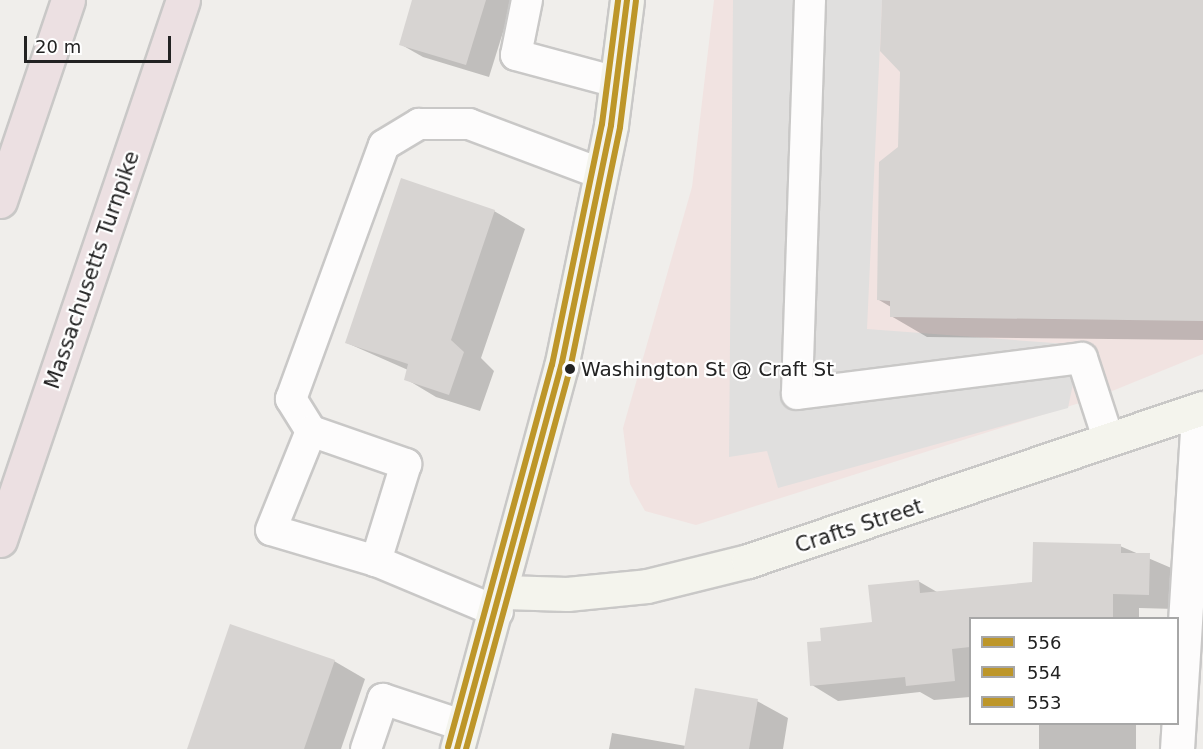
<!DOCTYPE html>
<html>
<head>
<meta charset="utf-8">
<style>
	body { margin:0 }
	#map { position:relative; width:1203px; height:749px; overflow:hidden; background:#f0eeeb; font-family:"DejaVu Sans",sans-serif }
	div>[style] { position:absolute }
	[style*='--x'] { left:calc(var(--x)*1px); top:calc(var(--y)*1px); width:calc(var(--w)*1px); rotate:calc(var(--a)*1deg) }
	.commercial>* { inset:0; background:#f1e3e1 }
	.parking>* { inset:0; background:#e0dfde }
	.shadow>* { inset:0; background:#0003; transform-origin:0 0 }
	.building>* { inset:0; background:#d7d4d2 }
	.roads { filter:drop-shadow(2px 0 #c9c8c7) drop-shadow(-2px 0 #c9c8c7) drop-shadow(0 2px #c9c8c7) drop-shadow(0 -2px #c9c8c7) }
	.service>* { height:30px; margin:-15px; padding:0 15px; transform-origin:15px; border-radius:15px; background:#fdfcfc }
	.minor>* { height:33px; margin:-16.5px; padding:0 16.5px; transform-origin:16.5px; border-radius:16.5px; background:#fdfcfc }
	.secondary>* { height:33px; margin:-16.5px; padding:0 16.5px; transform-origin:16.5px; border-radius:16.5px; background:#f4f4ed }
	.motorway>* { height:33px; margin:-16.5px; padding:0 16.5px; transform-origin:16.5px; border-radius:16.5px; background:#ece0e2 }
	.bus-1>* { height:6px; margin:-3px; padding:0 3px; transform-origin:3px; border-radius:3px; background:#bd9629 }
	.bus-2>* { height:6px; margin:-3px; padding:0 3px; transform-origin:3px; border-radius:3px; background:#bd9629 }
	.bus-3>* { height:6px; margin:-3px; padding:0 3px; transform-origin:3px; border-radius:3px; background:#bd9629 }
	.dots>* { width:16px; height:16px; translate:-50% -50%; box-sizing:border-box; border:3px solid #fff; border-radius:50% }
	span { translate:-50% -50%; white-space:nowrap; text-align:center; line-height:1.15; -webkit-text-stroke:4.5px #fff; paint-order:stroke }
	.bus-label { font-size:20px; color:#222 }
	.left { translate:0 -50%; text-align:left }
	.street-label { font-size:21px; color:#222 }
	.legend { position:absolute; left:969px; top:617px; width:210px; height:108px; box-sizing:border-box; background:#fff; border:2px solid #a7a7a7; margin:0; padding:8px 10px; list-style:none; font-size:18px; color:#222 }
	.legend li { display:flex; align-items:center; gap:12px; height:30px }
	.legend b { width:30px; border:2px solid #a7a7a7 }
	.scale { position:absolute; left:24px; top:36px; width:147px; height:27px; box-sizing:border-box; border:3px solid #222; border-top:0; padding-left:8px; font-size:18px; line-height:21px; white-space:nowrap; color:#222; -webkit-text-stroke:4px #fff; paint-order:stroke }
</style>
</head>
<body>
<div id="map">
	<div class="commercial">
		<div style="clip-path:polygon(714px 0,1203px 0,1203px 354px,1095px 398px,696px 525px,645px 511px,630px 484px,623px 428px,692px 187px)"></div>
	</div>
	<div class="parking">
		<div style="clip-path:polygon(733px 0,882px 0,867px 329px,1081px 345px,1068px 408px,778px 488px,767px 451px,729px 457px)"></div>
	</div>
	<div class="shadow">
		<div style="clip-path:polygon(414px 0,513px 0,489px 77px,423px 57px,400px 44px)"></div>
		<div style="clip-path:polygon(884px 0,1203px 0,1203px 340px,927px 337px,891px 316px,891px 307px,879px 300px,900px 148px,902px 71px)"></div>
		<div style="clip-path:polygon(494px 211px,525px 229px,481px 358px,494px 371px,480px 411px,436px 397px,406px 379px,408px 370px,347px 343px)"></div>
		<div style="clip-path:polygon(1120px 546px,1176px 570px,1175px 609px,1139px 608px,1139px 618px,970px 618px,970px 697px,934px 700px,920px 692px,838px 701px,812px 685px,822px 642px,874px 624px,918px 581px,937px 592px,1033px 584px)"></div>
		<div style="clip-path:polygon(334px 661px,365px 679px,341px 749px,188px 749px)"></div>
		<div style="clip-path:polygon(757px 701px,788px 718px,783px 749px,609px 749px,612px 733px,686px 746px)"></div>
		<div style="left:1039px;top:724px;width:97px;height:25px"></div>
	</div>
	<div class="building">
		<div style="clip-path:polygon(412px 0,486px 0,466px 65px,399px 45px)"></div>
		<div style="clip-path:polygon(882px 0,1203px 0,1203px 321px,890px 317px,890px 301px,877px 300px,879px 162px,898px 147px,900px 72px,880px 51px)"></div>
		<div style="clip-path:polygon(401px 178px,495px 210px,451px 340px,464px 352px,449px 395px,404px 380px,408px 364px,345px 343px)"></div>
		<div style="clip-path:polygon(1033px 542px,1121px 544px,1121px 553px,1150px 553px,1149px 595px,1113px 594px,1113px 618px,970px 618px,970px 647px,952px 649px,955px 681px,906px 686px,905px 677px,810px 686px,807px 642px,821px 641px,820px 628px,872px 622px,868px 585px,919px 580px,920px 593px,1032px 582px)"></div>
		<div style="clip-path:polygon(230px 624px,335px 660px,304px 749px,187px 749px)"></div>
		<div style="clip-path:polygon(695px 688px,758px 699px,749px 749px,684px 749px)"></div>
	</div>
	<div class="roads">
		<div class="service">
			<div style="--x:527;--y:0;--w:56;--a:101.3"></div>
			<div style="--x:516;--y:55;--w:105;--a:15"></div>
			<div style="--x:810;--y:0;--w:394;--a:91.9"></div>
			<div style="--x:797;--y:394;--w:287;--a:-7.2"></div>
			<div style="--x:1082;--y:358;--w:87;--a:72"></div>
			<div style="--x:311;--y:431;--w:38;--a:-122"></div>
			<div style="--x:291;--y:399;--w:270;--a:-69.9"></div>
			<div style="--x:384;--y:145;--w:41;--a:-31"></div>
			<div style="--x:419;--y:124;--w:50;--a:0"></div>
			<div style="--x:469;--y:124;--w:142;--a:20.6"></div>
			<div style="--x:376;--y:561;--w:109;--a:-163.6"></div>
			<div style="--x:271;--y:530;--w:107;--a:-68"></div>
			<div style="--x:311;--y:431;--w:101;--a:19.2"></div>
			<div style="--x:406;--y:464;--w:102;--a:107.2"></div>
			<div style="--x:376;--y:561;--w:132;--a:22.7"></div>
			<div style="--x:366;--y:749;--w:53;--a:-71.2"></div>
			<div style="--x:383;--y:699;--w:85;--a:18.4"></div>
		</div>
		<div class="minor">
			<div style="--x:1177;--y:749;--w:339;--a:-86.4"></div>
		</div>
		<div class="secondary">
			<div style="--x:504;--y:592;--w:63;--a:1.8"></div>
			<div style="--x:567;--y:594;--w:80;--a:-5.7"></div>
			<div style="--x:647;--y:586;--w:104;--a:-13.9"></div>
			<div style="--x:748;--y:561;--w:480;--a:-18.6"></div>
			<div style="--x:457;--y:749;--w:396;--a:-74.8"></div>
			<div style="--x:561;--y:367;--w:247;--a:-78.3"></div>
			<div style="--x:611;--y:125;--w:126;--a:-82.7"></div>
		</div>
		<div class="motorway">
			<div style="--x:0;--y:201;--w:212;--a:-71.3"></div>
			<div style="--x:0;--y:540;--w:570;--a:-71.28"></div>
		</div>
	</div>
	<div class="bus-1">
		<div style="--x:457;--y:749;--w:396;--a:-74.8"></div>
		<div style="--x:561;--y:367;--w:247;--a:-78.3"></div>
		<div style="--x:611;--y:125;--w:126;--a:-82.7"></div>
	</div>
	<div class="bus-2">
		<div style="--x:466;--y:749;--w:394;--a:-74.7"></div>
		<div style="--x:570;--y:369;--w:247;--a:-78.3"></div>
		<div style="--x:620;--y:127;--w:127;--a:-82.8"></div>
	</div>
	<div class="bus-3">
		<div style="--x:448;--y:747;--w:396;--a:-74.8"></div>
		<div style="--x:552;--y:365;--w:246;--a:-78.3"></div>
		<div style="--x:602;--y:124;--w:125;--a:-82.6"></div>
	</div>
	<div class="dots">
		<div style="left:570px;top:369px;background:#222"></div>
	</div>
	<div class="bus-label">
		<span class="left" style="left:581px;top:369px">Washington St @ Craft St</span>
	</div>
	<div class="street-label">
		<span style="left:92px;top:270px;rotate:-71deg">Massachusetts Turnpike</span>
		<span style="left:859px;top:526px;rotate:-18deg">Crafts Street</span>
	</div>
	<ul class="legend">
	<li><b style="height:8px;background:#bd9629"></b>556</li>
	<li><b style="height:8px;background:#bd9629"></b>554</li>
	<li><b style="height:8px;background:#bd9629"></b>553</li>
	</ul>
	<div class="scale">20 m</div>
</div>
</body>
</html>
